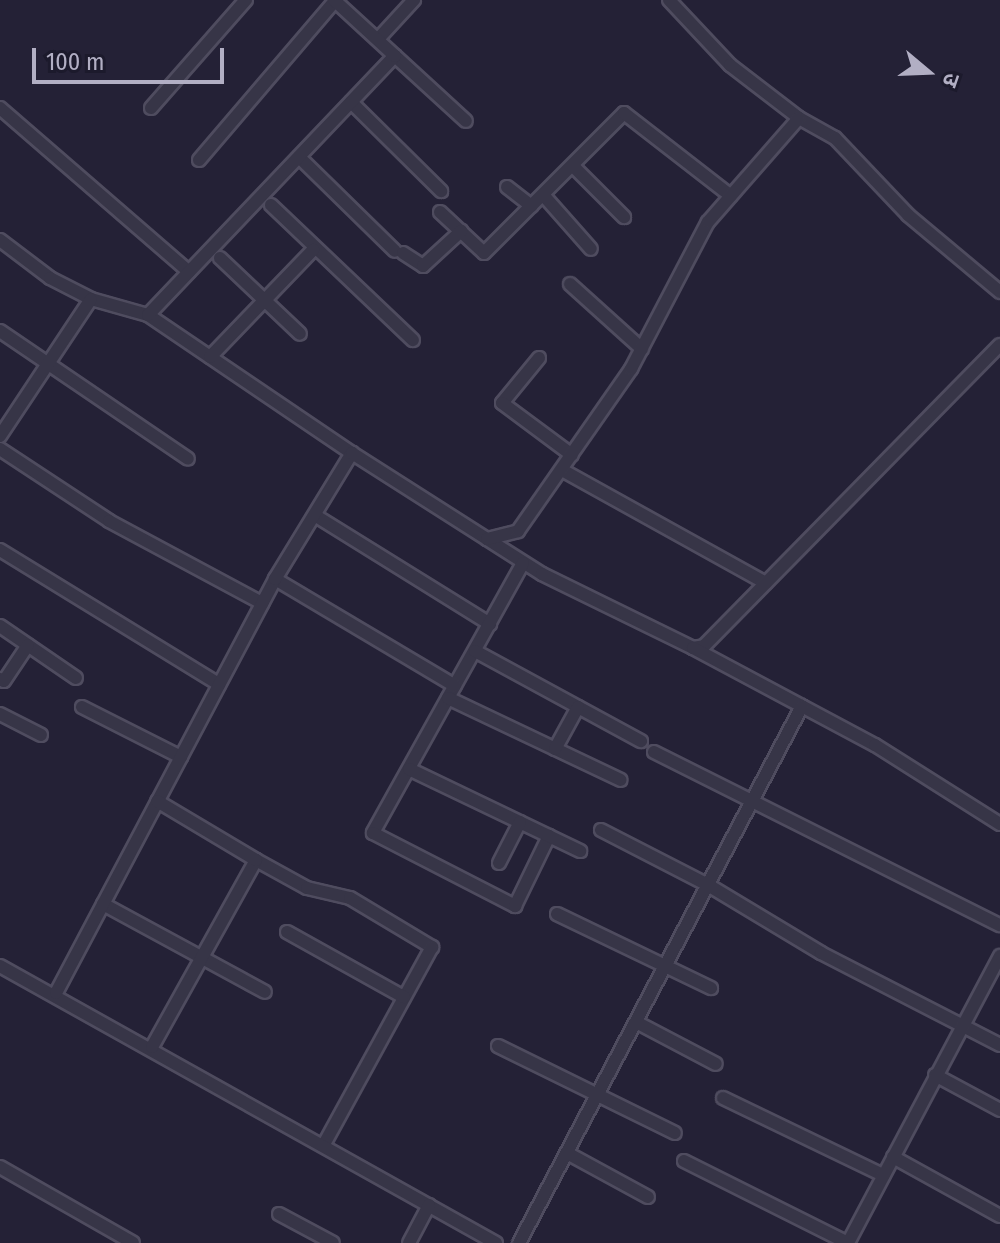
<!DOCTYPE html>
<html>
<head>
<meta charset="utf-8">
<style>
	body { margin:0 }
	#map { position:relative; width:1000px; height:1243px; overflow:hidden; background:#242136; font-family:"Fira Sans Condensed","Noto Sans Devanagari",sans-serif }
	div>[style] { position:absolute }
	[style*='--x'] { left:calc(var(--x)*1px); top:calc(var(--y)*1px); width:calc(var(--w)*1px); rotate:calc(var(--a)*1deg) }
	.roads { filter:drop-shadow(2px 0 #4f4c5f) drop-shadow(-2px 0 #4f4c5f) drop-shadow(0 2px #4f4c5f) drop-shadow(0 -2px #4f4c5f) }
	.minor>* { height:12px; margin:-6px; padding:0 6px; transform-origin:6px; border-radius:6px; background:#373547 }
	span { translate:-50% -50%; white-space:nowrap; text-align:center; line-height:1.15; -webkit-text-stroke:7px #1c1a2c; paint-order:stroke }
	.north { position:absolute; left:888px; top:32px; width:80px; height:80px; -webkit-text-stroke:6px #1c1a2c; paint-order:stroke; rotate:109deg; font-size:22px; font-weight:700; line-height:32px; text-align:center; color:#b2afc4 }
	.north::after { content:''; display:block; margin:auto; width:28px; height:36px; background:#b2afc4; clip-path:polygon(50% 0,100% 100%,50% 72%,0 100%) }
	.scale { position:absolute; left:32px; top:48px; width:192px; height:36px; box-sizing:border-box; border:4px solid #b2afc4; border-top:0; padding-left:10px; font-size:24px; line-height:28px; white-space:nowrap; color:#b2afc4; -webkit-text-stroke:6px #1c1a2c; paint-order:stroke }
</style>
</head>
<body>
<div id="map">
	<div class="roads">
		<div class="minor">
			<div style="--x:669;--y:0;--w:89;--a:46.8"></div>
			<div style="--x:730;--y:65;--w:87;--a:37.5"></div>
			<div style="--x:799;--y:118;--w:41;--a:29.1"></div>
			<div style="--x:835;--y:138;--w:106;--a:46.5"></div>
			<div style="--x:908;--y:215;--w:120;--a:39.9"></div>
			<div style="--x:379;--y:38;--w:52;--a:-47.4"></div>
			<div style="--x:395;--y:56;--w:96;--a:42.5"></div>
			<div style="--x:351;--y:102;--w:127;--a:44.7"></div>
			<div style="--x:0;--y:108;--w:250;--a:40.9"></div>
			<div style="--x:151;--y:108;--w:144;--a:-48.7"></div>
			<div style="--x:299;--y:157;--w:134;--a:44.4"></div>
			<div style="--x:199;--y:160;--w:209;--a:-49.5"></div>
			<div style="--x:574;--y:167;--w:71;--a:45"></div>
			<div style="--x:507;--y:187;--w:31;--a:38"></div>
			<div style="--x:545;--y:197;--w:69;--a:48.5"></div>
			<div style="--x:271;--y:205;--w:196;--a:43.6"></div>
			<div style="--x:440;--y:212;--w:60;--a:43"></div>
			<div style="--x:484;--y:253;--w:198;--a:-45"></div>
			<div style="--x:624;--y:113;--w:135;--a:37.8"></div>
			<div style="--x:0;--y:240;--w:63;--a:37.2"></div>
			<div style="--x:50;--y:278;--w:46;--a:27.1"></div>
			<div style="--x:91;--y:299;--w:59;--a:15.7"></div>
			<div style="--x:148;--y:315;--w:246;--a:34.1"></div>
			<div style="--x:403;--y:253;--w:24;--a:33"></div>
			<div style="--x:423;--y:266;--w:52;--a:-42.6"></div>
			<div style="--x:220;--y:258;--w:110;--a:43.5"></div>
			<div style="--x:570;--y:284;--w:97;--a:42.1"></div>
			<div style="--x:148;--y:315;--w:358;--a:-46.4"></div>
			<div style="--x:395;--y:56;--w:83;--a:-137.4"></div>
			<div style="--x:0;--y:331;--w:227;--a:34.2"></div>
			<div style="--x:210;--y:357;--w:149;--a:-46.1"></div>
			<div style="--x:539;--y:358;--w:58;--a:129.4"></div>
			<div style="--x:502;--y:403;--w:87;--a:36.6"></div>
			<div style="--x:0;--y:436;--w:164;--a:-56.4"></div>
			<div style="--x:0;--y:449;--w:131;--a:33.4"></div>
			<div style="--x:109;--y:521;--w:174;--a:28.2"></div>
			<div style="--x:562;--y:470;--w:233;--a:29"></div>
			<div style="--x:316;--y:516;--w:205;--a:31.8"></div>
			<div style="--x:487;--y:539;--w:65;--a:32.5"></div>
			<div style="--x:542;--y:574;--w:168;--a:26.1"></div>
			<div style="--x:693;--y:648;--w:11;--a:-10"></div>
			<div style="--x:704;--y:646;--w:422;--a:-45.5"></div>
			<div style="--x:0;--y:550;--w:257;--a:31.5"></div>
			<div style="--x:523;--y:563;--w:309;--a:119.1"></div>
			<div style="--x:373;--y:833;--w:160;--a:27.2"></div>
			<div style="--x:515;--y:906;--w:78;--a:-64.1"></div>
			<div style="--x:275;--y:579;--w:209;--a:30.7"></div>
			<div style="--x:0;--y:626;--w:92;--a:34.4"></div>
			<div style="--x:693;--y:648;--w:206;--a:28.1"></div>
			<div style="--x:875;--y:745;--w:148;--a:32.3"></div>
			<div style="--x:475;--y:651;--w:189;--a:28.5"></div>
			<div style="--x:0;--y:679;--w:4;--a:27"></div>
			<div style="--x:4;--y:681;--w:43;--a:-56.3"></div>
			<div style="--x:448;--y:698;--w:191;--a:25.4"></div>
			<div style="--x:82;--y:707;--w:111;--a:26.8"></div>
			<div style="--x:0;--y:714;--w:46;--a:27.1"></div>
			<div style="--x:555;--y:749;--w:48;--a:-61.3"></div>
			<div style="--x:654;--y:752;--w:387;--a:26.6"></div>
			<div style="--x:409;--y:769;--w:190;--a:25.6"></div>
			<div style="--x:601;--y:830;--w:120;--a:27.2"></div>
			<div style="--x:708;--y:885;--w:132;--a:31"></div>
			<div style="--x:821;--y:953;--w:201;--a:27.2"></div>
			<div style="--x:256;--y:860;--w:58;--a:28.8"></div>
			<div style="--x:307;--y:888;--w:44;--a:13.1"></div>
			<div style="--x:350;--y:898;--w:96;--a:30.9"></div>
			<div style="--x:432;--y:947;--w:225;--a:118.7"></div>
			<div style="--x:499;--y:863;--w:46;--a:-62.9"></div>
			<div style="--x:103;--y:904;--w:184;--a:28.5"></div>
			<div style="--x:557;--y:914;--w:171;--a:25.7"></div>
			<div style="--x:287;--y:932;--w:134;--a:29.1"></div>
			<div style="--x:0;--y:966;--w:568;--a:29.18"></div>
			<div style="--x:56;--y:993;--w:468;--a:-62.1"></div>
			<div style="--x:275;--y:579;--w:148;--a:-58.6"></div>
			<div style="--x:352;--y:453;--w:160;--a:32.5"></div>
			<div style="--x:487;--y:539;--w:32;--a:-14"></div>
			<div style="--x:518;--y:531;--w:198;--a:-55.1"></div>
			<div style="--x:631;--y:369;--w:166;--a:-62.4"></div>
			<div style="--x:708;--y:222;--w:138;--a:-48.8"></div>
			<div style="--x:636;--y:1022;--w:90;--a:27.7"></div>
			<div style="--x:498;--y:1046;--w:197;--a:26.2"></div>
			<div style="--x:152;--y:1047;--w:214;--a:-60.9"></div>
			<div style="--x:256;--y:860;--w:115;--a:-149.2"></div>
			<div style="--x:935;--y:1075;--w:74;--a:28.3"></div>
			<div style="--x:723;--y:1098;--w:178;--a:25.7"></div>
			<div style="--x:567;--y:1153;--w:92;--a:28.5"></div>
			<div style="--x:893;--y:1157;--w:122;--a:28.9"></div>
			<div style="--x:684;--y:1161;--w:183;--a:26.6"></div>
			<div style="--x:0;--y:1167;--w:153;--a:29.7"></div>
			<div style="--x:279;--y:1214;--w:61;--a:28.2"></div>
			<div style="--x:409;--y:1243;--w:43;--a:-62.2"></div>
			<div style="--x:519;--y:1243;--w:607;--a:-62.21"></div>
			<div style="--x:848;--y:1243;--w:325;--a:-62.1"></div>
		</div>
	</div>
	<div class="north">उ</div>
	<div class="scale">100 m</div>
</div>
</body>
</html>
